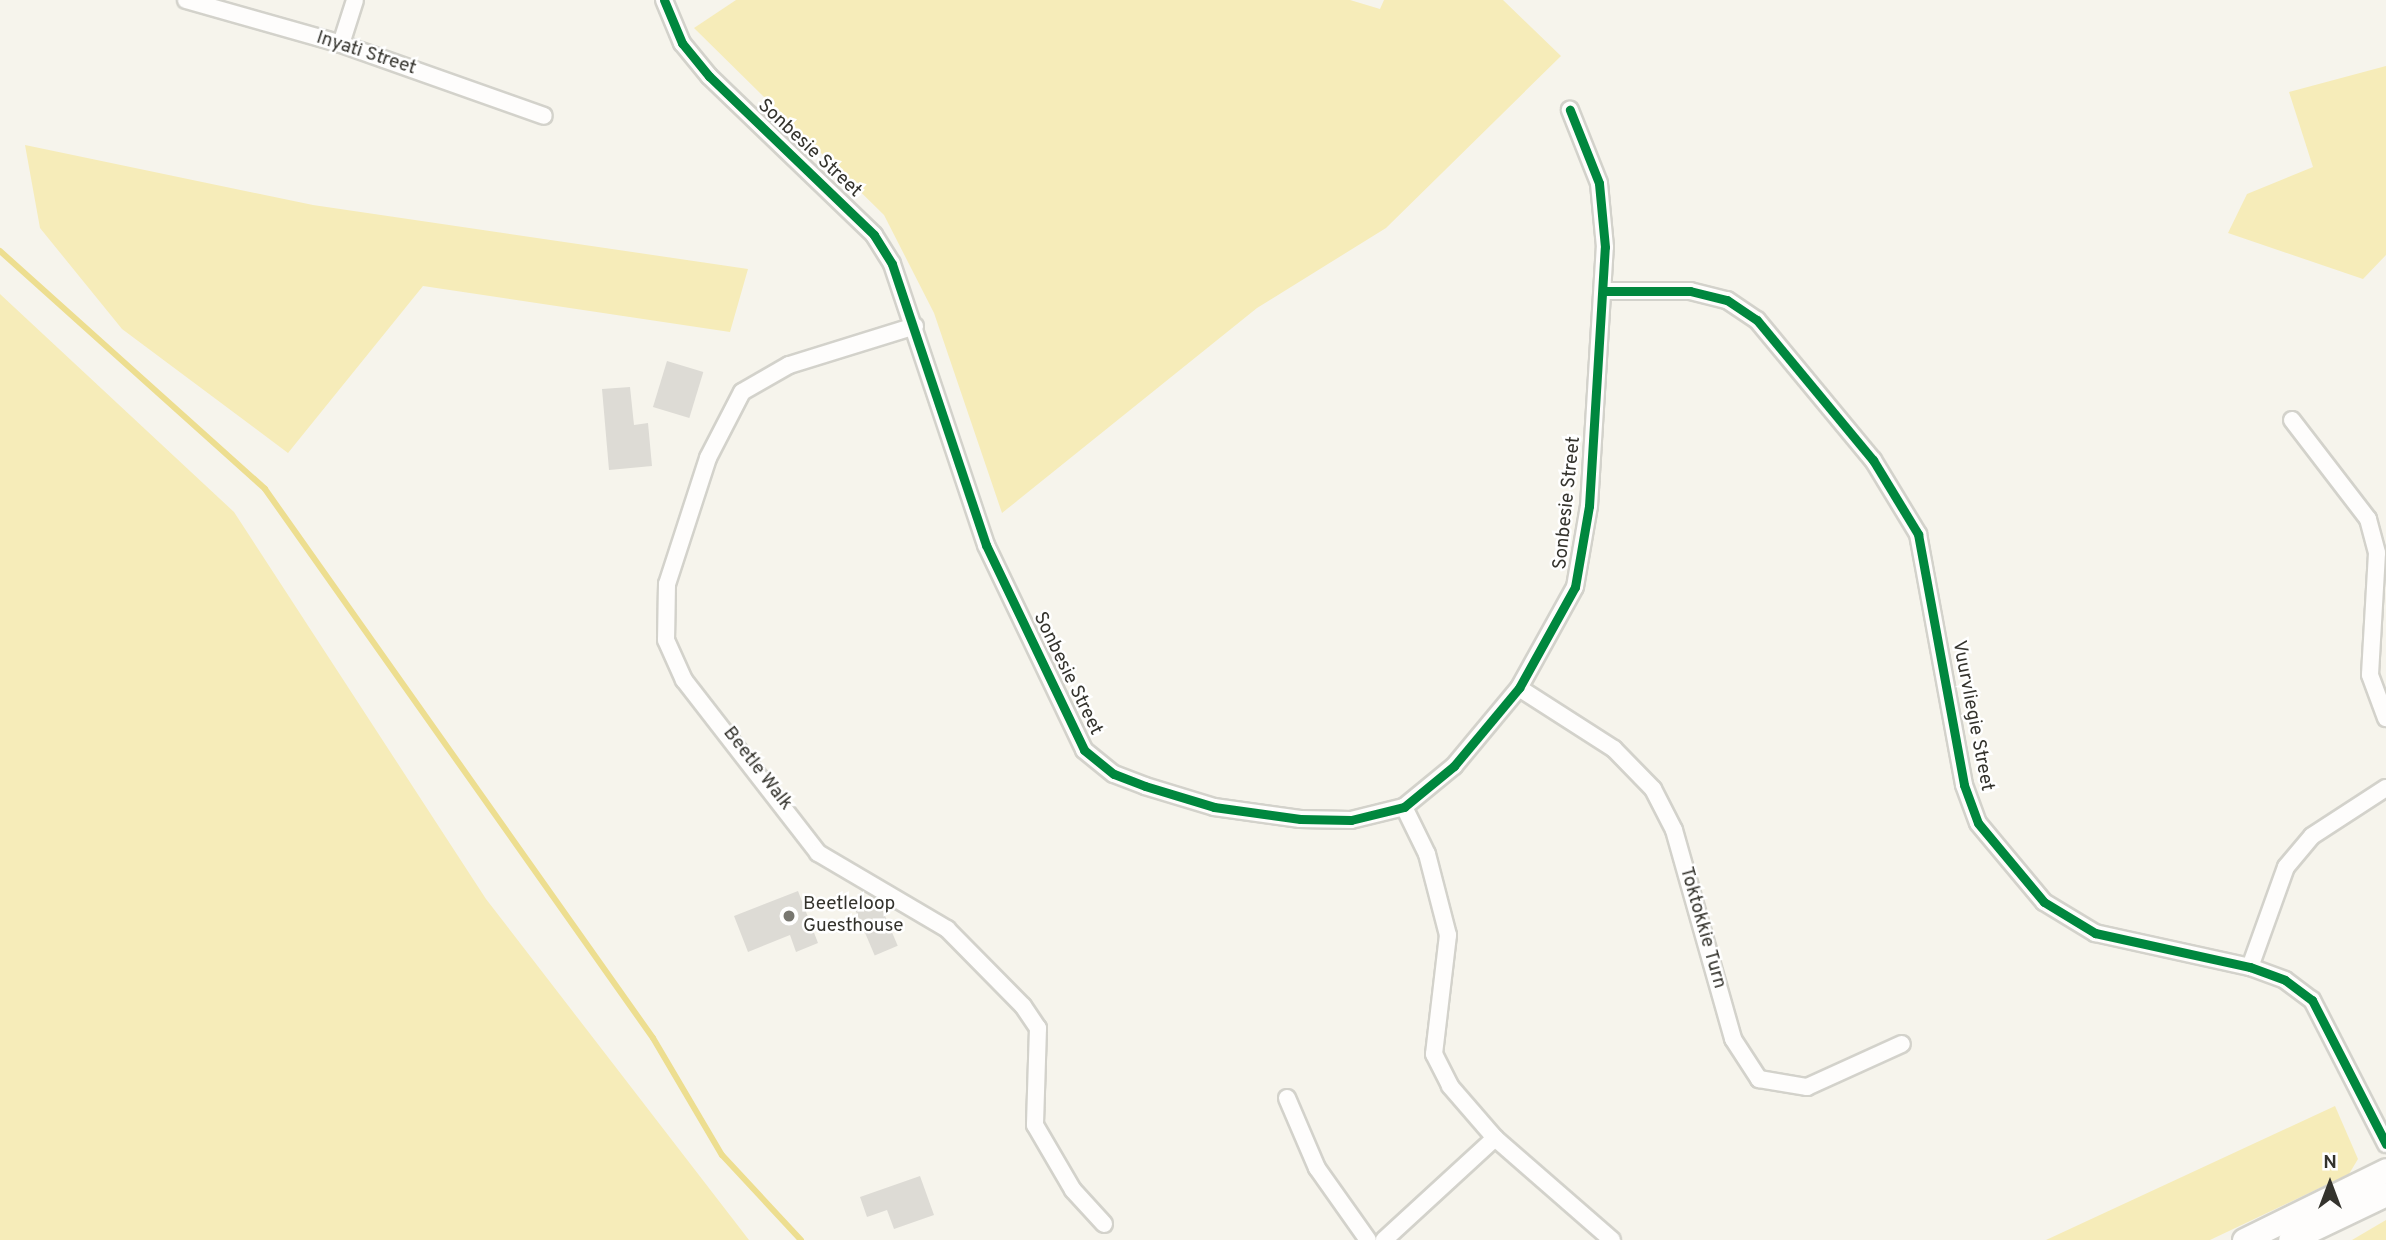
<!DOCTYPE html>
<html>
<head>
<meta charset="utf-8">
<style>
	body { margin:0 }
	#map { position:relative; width:2386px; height:1240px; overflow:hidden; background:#f6f4ec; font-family:Overpass,sans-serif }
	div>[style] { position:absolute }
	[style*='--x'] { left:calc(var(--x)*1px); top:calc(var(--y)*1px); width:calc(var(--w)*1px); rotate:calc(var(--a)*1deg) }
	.green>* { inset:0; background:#f6ecb9 }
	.stream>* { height:6px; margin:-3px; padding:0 3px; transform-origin:3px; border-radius:3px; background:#edde90 }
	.building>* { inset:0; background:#dddbd5; transform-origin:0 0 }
	.roads { filter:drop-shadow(2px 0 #d3d2cb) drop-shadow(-2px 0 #d3d2cb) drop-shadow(0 2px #d3d2cb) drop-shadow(0 -2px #d3d2cb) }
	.minor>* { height:16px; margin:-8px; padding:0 8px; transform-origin:8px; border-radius:8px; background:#fefdfc }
	.secondary>* { height:23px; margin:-11.5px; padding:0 11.5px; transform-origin:11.5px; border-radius:11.5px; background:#fefdfc }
	.cycleway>* { height:9px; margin:-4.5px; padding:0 4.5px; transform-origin:4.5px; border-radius:4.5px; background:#00873e }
	.dots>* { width:19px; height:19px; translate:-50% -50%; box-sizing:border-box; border:4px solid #fff; border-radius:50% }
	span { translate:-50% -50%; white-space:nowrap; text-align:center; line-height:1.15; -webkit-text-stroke:5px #fff; paint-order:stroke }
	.street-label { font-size:19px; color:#34332d }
	.poi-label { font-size:19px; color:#34332d }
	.left { translate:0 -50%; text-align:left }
	.north { position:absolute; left:2295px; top:1149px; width:70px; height:70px; -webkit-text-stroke:5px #fff; paint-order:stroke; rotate:0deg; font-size:19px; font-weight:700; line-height:28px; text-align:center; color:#34332d }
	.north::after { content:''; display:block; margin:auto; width:24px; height:32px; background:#34332d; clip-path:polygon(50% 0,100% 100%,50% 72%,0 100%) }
</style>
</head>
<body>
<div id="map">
	<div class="green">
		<div style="clip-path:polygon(736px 0,1350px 0,1380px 9px,1384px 0,1503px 0,1561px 56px,1386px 228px,1257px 308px,1002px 513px,934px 313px,884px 215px,694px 28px)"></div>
		<div style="clip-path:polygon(2386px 66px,2386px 255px,2363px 279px,2228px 233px,2247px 194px,2313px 167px,2289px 92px)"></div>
		<div style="clip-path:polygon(25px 145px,313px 205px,748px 269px,730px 332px,423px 286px,288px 453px,122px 329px,40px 228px)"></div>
		<div style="clip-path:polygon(0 294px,234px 512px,486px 899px,749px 1240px,0 1240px)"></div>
		<div style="clip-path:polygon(2335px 1106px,2358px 1159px,2349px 1174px,2210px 1240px,2046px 1240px)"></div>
		<div style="clip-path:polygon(2386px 1220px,2386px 1240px,2352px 1240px)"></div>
	</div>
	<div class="stream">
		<div style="--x:0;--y:251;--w:356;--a:41.9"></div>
		<div style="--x:265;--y:489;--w:672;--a:54.75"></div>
		<div style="--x:653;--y:1038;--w:136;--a:59.5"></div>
		<div style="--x:722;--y:1155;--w:116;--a:47.1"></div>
	</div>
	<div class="building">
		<div style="left:667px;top:361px;width:38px;height:48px;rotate:17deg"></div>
		<div style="clip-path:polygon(630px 387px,634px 425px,648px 423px,652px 466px,609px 470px,602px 389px)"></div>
		<div style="clip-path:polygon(798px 891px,818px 943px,796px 952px,790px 935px,748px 952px,734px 916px)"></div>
		<div style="left:877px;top:897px;width:53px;height:25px;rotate:67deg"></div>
		<div style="clip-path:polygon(920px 1176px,934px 1215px,894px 1229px,887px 1210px,867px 1217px,860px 1197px)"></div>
	</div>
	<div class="roads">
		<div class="minor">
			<div style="--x:186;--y:0;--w:161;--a:15.8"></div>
			<div style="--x:341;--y:44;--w:215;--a:19.5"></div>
			<div style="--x:664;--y:0;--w:47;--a:67.3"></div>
			<div style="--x:682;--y:43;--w:43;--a:50.7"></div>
			<div style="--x:709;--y:76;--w:229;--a:43.9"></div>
			<div style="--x:874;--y:235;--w:34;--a:58"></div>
			<div style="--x:892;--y:264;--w:296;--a:71.5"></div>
			<div style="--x:986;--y:545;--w:227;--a:64.4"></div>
			<div style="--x:1084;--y:750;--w:38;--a:39"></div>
			<div style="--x:1114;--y:774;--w:33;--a:21"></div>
			<div style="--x:1145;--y:786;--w:72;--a:16.9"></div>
			<div style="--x:1214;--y:807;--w:87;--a:7.9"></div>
			<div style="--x:1300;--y:819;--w:51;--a:1.1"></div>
			<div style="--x:1351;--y:820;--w:55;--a:-13.8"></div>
			<div style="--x:1404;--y:807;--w:65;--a:-39.4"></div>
			<div style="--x:1454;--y:766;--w:102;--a:-50.2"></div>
			<div style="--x:1519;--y:688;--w:115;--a:-61"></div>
			<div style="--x:1575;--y:587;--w:82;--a:-80.2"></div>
			<div style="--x:1589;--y:506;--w:259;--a:-86.5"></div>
			<div style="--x:1605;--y:247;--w:64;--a:-95.4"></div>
			<div style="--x:1599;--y:183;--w:79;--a:-111.7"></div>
			<div style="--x:341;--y:44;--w:46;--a:-72.3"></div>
			<div style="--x:1603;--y:291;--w:87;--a:0"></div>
			<div style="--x:1690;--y:291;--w:38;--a:14"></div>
			<div style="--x:1727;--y:300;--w:36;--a:34"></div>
			<div style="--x:1757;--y:320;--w:182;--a:50.4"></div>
			<div style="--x:1873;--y:460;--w:87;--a:58.7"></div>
			<div style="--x:1918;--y:534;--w:255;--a:79.6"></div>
			<div style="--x:1964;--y:785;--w:40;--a:69.8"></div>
			<div style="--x:1978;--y:823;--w:103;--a:50.1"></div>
			<div style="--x:2044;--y:902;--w:60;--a:31.3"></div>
			<div style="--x:2095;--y:933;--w:159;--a:12.4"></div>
			<div style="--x:2250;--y:967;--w:37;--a:20"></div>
			<div style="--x:2285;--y:980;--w:34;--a:37"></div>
			<div style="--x:2312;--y:1000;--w:162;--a:62.8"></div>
			<div style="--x:915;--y:326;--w:132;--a:162.8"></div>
			<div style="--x:789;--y:365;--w:54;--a:150.1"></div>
			<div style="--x:742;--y:392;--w:74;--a:117.3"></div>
			<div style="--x:708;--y:458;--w:133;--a:108"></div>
			<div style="--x:667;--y:584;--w:56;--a:91"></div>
			<div style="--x:666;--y:640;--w:44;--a:65.8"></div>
			<div style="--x:684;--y:680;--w:219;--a:52.2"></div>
			<div style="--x:818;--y:853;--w:150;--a:30.5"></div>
			<div style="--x:947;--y:929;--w:108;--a:45.4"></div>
			<div style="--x:1023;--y:1006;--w:27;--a:56"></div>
			<div style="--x:1038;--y:1028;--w:97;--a:91.8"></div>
			<div style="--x:1035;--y:1125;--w:75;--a:59.7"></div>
			<div style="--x:1073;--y:1190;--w:46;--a:47.6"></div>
			<div style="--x:2292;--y:420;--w:125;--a:52.5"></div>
			<div style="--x:2368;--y:519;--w:35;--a:75"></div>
			<div style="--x:2377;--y:553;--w:122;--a:93.3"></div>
			<div style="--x:2370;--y:675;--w:46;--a:69.6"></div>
			<div style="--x:1519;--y:688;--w:113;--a:32.7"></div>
			<div style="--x:1614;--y:749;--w:56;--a:45.7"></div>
			<div style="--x:1653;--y:789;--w:46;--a:62.9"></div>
			<div style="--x:1674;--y:830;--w:217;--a:74.2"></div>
			<div style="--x:1733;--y:1039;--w:48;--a:57"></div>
			<div style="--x:1759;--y:1079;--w:49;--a:9.5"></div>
			<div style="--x:1807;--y:1087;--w:104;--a:-24.4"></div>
			<div style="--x:1404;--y:807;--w:52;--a:63.9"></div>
			<div style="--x:1427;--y:854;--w:84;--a:75.5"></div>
			<div style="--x:1448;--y:935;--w:120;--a:96.7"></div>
			<div style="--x:1434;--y:1054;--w:36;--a:63"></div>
			<div style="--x:1450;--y:1086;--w:69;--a:49.1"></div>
			<div style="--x:1495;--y:1138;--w:155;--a:41.1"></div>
			<div style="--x:2250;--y:967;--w:106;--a:-70.2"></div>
			<div style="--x:2286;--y:867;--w:40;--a:-50"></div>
			<div style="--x:2312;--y:836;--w:88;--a:-33"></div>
			<div style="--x:1287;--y:1098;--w:76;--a:66.8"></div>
			<div style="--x:1317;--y:1168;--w:88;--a:54.7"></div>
			<div style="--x:1384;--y:1240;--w:151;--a:-42.6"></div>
		</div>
		<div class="secondary">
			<div style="--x:2244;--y:1240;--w:158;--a:-26.2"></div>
			<div style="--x:2290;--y:1240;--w:106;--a:-25.6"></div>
		</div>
	</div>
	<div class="cycleway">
		<div style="--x:664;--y:0;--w:47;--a:67.3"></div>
		<div style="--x:682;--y:43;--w:43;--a:50.7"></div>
		<div style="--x:709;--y:76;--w:229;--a:43.9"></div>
		<div style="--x:874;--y:235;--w:34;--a:58"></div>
		<div style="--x:892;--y:264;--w:296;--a:71.5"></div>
		<div style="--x:986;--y:545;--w:227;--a:64.4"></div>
		<div style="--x:1084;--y:750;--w:38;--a:39"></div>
		<div style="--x:1114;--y:774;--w:33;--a:21"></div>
		<div style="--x:1145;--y:786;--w:72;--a:16.9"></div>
		<div style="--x:1214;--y:807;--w:87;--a:7.9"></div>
		<div style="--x:1300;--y:819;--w:51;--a:1.1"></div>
		<div style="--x:1351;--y:820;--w:55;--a:-13.8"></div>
		<div style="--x:1404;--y:807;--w:65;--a:-39.4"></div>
		<div style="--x:1454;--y:766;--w:102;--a:-50.2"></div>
		<div style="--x:1519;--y:688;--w:115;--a:-61"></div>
		<div style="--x:1575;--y:587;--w:82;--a:-80.2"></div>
		<div style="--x:1589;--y:506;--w:259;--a:-86.5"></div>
		<div style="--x:1605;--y:247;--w:64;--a:-95.4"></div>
		<div style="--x:1599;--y:183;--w:79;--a:-111.7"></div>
		<div style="--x:1603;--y:291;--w:87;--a:0"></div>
		<div style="--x:1690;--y:291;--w:38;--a:14"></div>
		<div style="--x:1727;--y:300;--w:36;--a:34"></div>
		<div style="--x:1757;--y:320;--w:182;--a:50.4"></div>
		<div style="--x:1873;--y:460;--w:87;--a:58.7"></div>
		<div style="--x:1918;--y:534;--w:255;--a:79.6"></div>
		<div style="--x:1964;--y:785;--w:40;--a:69.8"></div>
		<div style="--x:1978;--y:823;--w:103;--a:50.1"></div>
		<div style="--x:2044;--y:902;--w:60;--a:31.3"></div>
		<div style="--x:2095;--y:933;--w:159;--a:12.4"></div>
		<div style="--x:2250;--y:967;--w:37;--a:20"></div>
		<div style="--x:2285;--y:980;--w:34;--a:37"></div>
		<div style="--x:2312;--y:1000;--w:162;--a:62.8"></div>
	</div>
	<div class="dots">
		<div style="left:789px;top:916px;background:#787770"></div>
	</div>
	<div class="street-label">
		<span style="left:366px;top:54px;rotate:18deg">Inyati Street</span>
		<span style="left:809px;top:149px;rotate:43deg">Sonbesie Street</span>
		<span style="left:1568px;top:503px;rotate:-84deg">Sonbesie Street</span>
		<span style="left:1067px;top:674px;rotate:64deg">Sonbesie Street</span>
		<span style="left:1972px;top:716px;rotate:79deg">Vuurvliegie Street</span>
		<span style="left:757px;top:769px;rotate:52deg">Beetle Walk</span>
		<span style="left:1702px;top:928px;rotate:74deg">Toktokkie Turn</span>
	</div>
	<div class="poi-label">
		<span class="left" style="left:803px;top:916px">Beetleloop<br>Guesthouse</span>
	</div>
	<div class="north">N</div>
</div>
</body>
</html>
